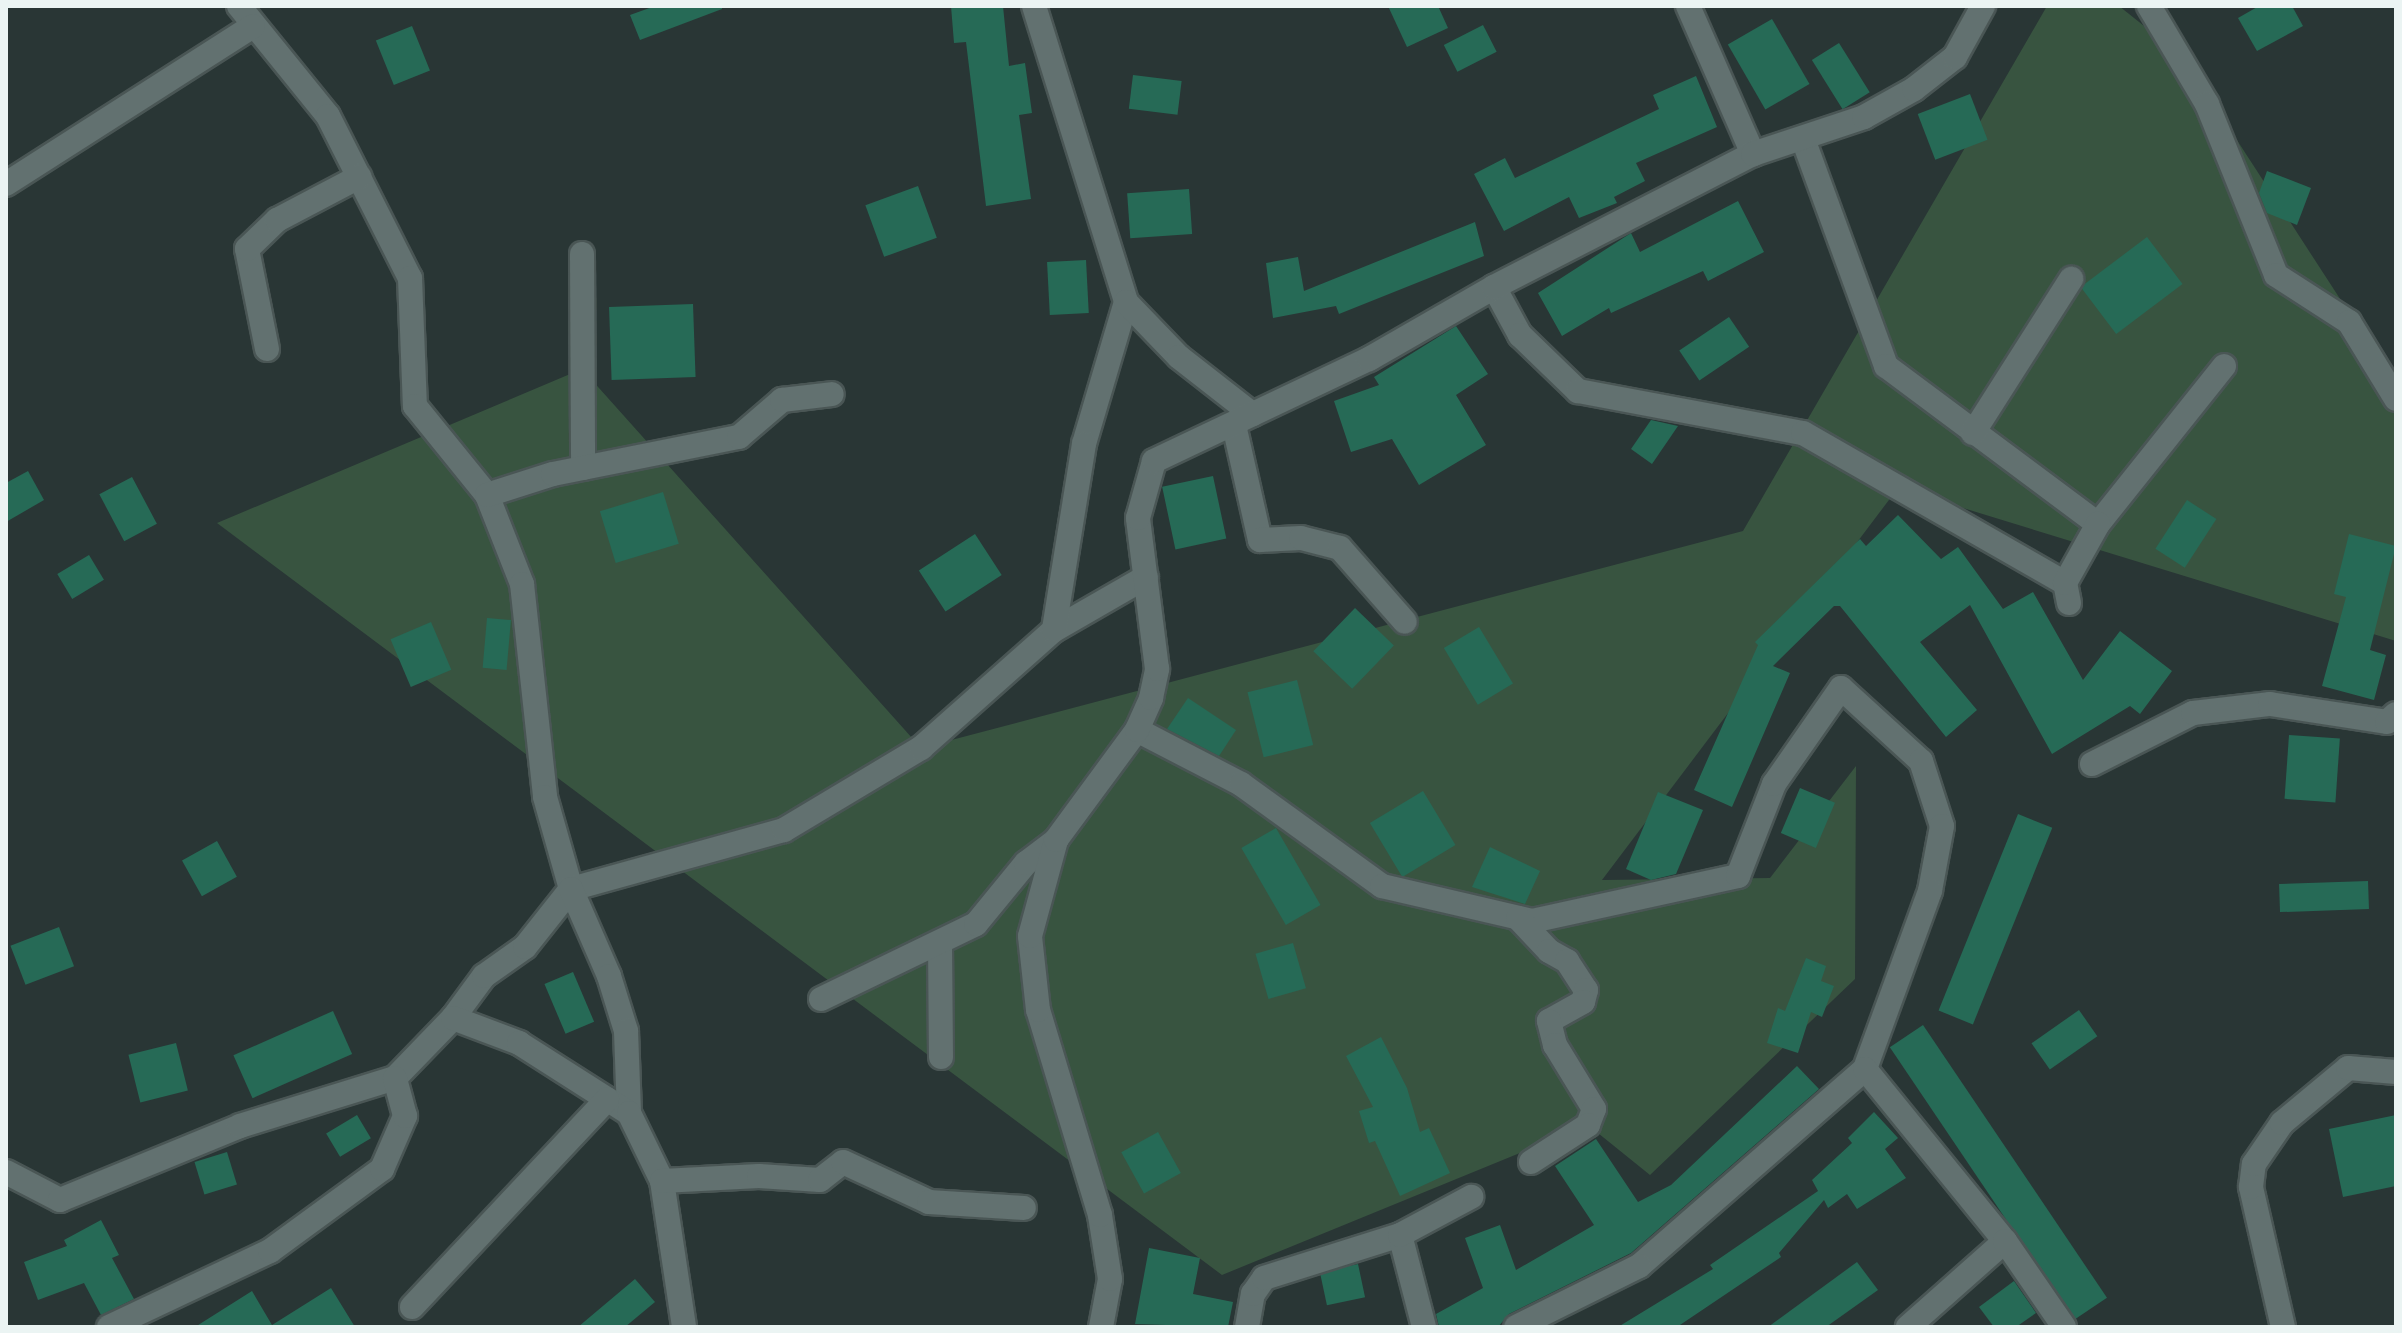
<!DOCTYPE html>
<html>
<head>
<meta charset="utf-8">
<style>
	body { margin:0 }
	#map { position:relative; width:2402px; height:1333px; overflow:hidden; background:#293635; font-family:"Alegreya Sans",sans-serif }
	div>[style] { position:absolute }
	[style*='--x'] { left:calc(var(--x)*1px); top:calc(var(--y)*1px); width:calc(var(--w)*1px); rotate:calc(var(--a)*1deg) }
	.green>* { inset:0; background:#385440 }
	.building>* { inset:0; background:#266a56; transform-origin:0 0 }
	.roads { filter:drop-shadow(2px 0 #4a5655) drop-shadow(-2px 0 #4a5655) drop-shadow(0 2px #4a5655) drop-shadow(0 -2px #4a5655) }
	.minor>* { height:24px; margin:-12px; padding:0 12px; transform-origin:12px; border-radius:12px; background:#627170 }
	span { translate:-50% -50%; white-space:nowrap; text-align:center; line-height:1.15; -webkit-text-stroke:6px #1f2c2b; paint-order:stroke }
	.frame { position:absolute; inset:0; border:8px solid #ebf4f3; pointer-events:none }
</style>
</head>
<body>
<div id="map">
	<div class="green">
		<div style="clip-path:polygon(2047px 6px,2119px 6px,2183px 57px,2396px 385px,2396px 641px,1898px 488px,1602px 880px,1770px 878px,1856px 766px,1855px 979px,1650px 1175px,1588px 1125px,1222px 1275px,217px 523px,582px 369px,921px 748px,1743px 531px)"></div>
	</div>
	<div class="building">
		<div style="clip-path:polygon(655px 6px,722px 6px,722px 9px,640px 40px,630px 15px)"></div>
		<div style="clip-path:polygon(951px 6px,1003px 6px,1009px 66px,1025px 63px,1032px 113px,1019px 115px,1031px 199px,986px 206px,966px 42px,954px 43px)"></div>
		<div style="clip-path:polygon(1388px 6px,1438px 6px,1448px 28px,1407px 47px)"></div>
		<div style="clip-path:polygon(2259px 6px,2292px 6px,2303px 26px,2257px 51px,2238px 18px)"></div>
		<div style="left:1772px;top:19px;width:75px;height:51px;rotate:60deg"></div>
		<div style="left:1483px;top:25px;width:30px;height:44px;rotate:63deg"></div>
		<div style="left:412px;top:26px;width:48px;height:39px;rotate:68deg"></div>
		<div style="left:1839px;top:43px;width:58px;height:32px;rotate:58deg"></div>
		<div style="left:1133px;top:75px;width:49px;height:34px;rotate:7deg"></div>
		<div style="clip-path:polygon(1696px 76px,1717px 127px,1636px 163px,1645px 181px,1614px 197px,1617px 203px,1579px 218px,1569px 197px,1504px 231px,1474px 174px,1505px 158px,1515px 178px,1659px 109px,1653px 95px)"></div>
		<div style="left:1970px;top:94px;width:49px;height:56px;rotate:69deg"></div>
		<div style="clip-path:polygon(2267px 171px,2311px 188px,2297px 225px,2267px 213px,2259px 193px)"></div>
		<div style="left:918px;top:186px;width:55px;height:56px;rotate:70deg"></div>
		<div style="left:1189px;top:189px;width:45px;height:62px;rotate:86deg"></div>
		<div style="clip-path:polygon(1738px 201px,1764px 252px,1708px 281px,1703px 271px,1611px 313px,1609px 308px,1562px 336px,1538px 293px,1631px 233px,1640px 252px)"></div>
		<div style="clip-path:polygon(1475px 222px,1484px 256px,1339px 314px,1336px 306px,1273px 318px,1266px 263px,1298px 257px,1304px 291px)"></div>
		<div style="left:2147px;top:237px;width:59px;height:83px;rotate:53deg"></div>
		<div style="left:1086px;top:260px;width:53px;height:39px;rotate:87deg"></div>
		<div style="left:693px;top:304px;width:73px;height:84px;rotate:88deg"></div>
		<div style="left:1729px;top:317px;width:36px;height:60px;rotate:56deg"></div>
		<div style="clip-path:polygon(1456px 326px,1488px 374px,1456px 395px,1486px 445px,1419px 485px,1392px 439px,1351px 452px,1334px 401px,1379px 385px,1374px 377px)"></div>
		<div style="clip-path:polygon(1651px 420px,1678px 426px,1652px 464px,1631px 449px)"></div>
		<div style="clip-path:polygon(28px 471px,44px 500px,6px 522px,6px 483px)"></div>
		<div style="left:1213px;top:476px;width:64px;height:52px;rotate:78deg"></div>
		<div style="left:132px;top:477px;width:53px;height:37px;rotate:62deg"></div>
		<div style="left:663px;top:492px;width:54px;height:66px;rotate:73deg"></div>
		<div style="left:2187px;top:500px;width:35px;height:58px;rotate:33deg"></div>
		<div style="clip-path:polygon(1898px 515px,1941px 559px,1958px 547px,2003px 609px,2033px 592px,2083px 680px,2120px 631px,2172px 671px,2140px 714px,2130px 706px,2052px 754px,1970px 605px,1920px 642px,1977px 710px,1946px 737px,1840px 606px,1834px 606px,1773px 666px,1790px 673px,1732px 807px,1694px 790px,1758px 645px,1755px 642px,1860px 539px,1866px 546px)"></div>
		<div style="left:975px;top:534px;width:49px;height:67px;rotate:57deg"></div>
		<div style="clip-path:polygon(2349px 534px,2396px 546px,2370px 650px,2386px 655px,2374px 700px,2322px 686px,2346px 597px,2334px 594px)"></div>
		<div style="left:89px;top:555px;width:29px;height:37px;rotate:59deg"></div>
		<div style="left:1355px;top:608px;width:54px;height:60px;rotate:44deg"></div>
		<div style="left:487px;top:618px;width:24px;height:50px;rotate:5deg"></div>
		<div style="left:431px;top:622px;width:52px;height:44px;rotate:67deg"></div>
		<div style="left:1479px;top:627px;width:66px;height:41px;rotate:59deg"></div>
		<div style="left:1297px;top:680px;width:67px;height:51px;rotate:76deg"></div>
		<div style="clip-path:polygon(1188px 698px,1236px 730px,1219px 756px,1167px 729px)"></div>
		<div style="left:2289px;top:735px;width:51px;height:64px;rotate:4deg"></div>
		<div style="left:1800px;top:788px;width:38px;height:49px;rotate:23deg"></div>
		<div style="left:1423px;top:791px;width:63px;height:62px;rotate:59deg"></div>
		<div style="clip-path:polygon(1658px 792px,1703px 810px,1676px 874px,1651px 880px,1626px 869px)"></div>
		<div style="left:2018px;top:814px;width:37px;height:212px;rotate:22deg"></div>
		<div style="left:1276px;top:828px;width:89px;height:40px;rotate:60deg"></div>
		<div style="left:217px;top:841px;width:41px;height:40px;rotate:61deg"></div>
		<div style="clip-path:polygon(1490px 847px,1540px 871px,1525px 904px,1472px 887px)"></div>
		<div style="left:2368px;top:881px;width:28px;height:89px;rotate:88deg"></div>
		<div style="left:59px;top:927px;width:42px;height:52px;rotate:69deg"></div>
		<div style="left:1293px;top:943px;width:47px;height:39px;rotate:74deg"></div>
		<div style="clip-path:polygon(1806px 958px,1826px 966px,1821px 981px,1834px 986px,1822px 1017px,1811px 1012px,1798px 1053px,1767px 1043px,1778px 1008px,1785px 1011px)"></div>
		<div style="left:573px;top:972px;width:54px;height:31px;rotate:67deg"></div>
		<div style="left:2079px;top:1010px;width:32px;height:58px;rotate:55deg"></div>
		<div style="left:333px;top:1011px;width:47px;height:109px;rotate:66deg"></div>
		<div style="left:1923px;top:1025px;width:329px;height:40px;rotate:56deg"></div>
		<div style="clip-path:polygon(1381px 1037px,1407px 1088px,1420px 1132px,1429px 1128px,1450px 1173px,1400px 1196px,1375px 1141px,1369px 1143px,1359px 1111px,1373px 1107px,1346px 1056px)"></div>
		<div style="left:176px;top:1043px;width:49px;height:49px;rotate:76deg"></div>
		<div style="clip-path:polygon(1797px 1066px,1819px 1089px,1631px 1253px,1509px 1314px,1498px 1327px,1439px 1327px,1436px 1314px,1483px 1288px,1465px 1238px,1500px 1225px,1516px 1270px,1594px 1225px,1555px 1166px,1596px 1139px,1638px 1202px,1671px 1185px)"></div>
		<div style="clip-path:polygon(1874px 1112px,1898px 1138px,1885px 1149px,1906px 1178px,1857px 1209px,1847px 1194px,1828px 1208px,1824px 1200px,1779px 1253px,1781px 1257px,1677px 1327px,1618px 1327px,1713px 1269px,1710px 1265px,1818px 1191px,1812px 1180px,1852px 1143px,1848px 1138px)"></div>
		<div style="left:357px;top:1115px;width:27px;height:36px;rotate:59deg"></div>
		<div style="clip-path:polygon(2396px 1115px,2396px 1186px,2343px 1197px,2329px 1129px)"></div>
		<div style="left:1158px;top:1132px;width:47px;height:42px;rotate:61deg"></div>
		<div style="left:227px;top:1152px;width:34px;height:34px;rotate:73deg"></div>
		<div style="clip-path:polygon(101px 1220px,119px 1255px,112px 1258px,134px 1299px,101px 1315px,84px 1283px,38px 1300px,24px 1262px,67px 1246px,64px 1240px)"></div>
		<div style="clip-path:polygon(1149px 1248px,1200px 1258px,1193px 1294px,1233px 1302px,1228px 1327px,1135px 1324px)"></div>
		<div style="clip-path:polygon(1857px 1262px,1878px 1290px,1826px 1327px,1768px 1327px)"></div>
		<div style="left:1358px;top:1264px;width:34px;height:39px;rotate:78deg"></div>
		<div style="clip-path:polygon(635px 1279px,655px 1302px,625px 1327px,578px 1327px)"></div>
		<div style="clip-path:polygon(2014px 1281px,2036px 1313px,2016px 1327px,1994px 1327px,1979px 1307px)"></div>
		<div style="clip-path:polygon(331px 1288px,355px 1327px,195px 1327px,252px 1291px,272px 1325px)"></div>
	</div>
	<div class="roads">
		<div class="minor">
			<div style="--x:239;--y:6;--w:141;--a:51"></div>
			<div style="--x:328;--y:116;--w:182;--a:63.2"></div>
			<div style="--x:410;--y:278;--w:128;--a:87.8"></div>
			<div style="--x:415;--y:406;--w:114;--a:51"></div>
			<div style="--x:487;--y:495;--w:96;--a:68.5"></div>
			<div style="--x:522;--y:584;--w:214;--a:83.8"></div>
			<div style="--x:545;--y:797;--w:96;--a:74.2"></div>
			<div style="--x:571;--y:889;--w:221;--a:-15.5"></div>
			<div style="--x:784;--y:830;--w:160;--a:-30.9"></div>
			<div style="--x:921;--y:748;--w:178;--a:-41.6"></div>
			<div style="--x:1054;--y:630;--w:106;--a:-29.9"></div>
			<div style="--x:1034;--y:6;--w:310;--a:72.7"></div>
			<div style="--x:1126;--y:302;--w:148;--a:106.5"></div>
			<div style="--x:1084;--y:444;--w:188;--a:99.2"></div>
			<div style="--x:1688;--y:6;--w:162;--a:66.3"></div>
			<div style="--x:2149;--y:6;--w:114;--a:59.4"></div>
			<div style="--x:2207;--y:104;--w:184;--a:68"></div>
			<div style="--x:2276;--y:275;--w:87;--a:32.8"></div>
			<div style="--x:2349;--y:322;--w:90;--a:58.6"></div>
			<div style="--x:1803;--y:139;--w:242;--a:69.9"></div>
			<div style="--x:1886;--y:366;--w:264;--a:36.7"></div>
			<div style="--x:2098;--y:524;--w:202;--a:-51.4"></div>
			<div style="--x:6;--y:184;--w:293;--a:-32.6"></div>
			<div style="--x:582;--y:254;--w:214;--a:89.7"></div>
			<div style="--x:1494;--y:287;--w:55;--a:61.6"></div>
			<div style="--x:1520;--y:335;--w:81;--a:44"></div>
			<div style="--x:1578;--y:391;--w:229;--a:10.6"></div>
			<div style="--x:1803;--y:433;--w:302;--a:29.8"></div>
			<div style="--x:1126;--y:302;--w:76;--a:46.1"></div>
			<div style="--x:1179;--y:357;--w:93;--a:38"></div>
			<div style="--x:267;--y:349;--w:102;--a:-101.3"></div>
			<div style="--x:247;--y:249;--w:42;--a:-44"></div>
			<div style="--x:277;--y:220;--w:93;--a:-27.7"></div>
			<div style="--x:1234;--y:425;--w:118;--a:77.3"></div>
			<div style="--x:1260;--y:540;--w:41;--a:-2.8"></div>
			<div style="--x:1301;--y:538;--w:40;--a:14.4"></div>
			<div style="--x:1340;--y:548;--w:98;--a:48.7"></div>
			<div style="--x:1973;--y:433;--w:183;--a:-57.5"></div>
			<div style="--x:487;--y:495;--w:69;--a:-17.7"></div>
			<div style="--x:553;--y:474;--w:190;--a:-11.3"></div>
			<div style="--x:739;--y:437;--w:57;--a:-40.7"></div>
			<div style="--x:782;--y:400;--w:50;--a:-6.8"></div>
			<div style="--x:2069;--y:603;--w:20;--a:-101"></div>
			<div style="--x:2065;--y:583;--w:68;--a:-60.8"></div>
			<div style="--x:1137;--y:730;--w:117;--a:27.4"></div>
			<div style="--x:1241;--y:784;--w:174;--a:35.9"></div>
			<div style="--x:1382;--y:886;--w:154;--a:13.1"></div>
			<div style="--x:1532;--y:921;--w:211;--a:-12.3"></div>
			<div style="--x:1738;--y:876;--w:99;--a:-68.6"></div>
			<div style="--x:1774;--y:784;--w:117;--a:-55.1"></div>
			<div style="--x:1841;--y:688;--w:108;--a:42.4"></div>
			<div style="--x:1921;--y:761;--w:68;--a:72.1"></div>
			<div style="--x:1942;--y:826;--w:66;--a:100.5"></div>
			<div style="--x:1930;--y:891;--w:189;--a:110.1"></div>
			<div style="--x:1865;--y:1069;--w:300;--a:138.9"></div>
			<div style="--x:1639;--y:1266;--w:137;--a:153.6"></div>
			<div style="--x:2092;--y:764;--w:113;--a:-26.8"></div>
			<div style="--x:2193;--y:713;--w:78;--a:-6.7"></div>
			<div style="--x:2270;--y:704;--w:118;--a:8.7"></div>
			<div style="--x:2387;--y:722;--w:12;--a:-42"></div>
			<div style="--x:1518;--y:918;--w:45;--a:46.8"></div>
			<div style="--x:1549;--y:951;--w:21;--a:29"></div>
			<div style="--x:1567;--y:961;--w:35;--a:57"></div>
			<div style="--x:1586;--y:990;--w:12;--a:104"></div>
			<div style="--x:1583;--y:1002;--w:39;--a:151"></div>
			<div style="--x:1549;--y:1021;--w:25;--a:76"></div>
			<div style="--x:1555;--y:1045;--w:75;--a:58.6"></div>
			<div style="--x:1594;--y:1109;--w:17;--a:111"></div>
			<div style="--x:1588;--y:1125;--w:68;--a:147"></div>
			<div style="--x:940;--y:943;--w:114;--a:89.5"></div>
			<div style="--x:821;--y:999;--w:172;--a:-25.8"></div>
			<div style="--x:976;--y:924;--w:79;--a:-50.7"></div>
			<div style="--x:1026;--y:863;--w:38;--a:-37"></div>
			<div style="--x:453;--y:1018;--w:52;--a:-53.6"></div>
			<div style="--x:484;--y:976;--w:50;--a:-35.3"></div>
			<div style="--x:525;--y:947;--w:74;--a:-51.6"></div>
			<div style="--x:571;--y:889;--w:95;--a:66.4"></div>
			<div style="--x:609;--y:976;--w:58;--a:72.8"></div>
			<div style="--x:626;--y:1031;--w:82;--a:87.9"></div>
			<div style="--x:1865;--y:1069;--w:222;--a:50.9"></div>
			<div style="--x:2005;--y:1241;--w:130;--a:138.4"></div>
			<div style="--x:6;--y:1172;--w:61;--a:27.4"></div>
			<div style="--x:60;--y:1200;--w:195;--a:-22.3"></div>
			<div style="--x:240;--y:1126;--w:162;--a:-17.2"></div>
			<div style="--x:395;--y:1078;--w:83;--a:-46"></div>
			<div style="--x:453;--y:1018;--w:71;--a:20.7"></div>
			<div style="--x:519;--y:1043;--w:130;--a:32.5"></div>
			<div style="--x:629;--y:1113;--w:76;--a:64.1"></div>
			<div style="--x:662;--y:1181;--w:148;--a:81.4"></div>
			<div style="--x:662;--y:1181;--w:97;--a:-3"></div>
			<div style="--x:759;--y:1176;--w:61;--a:3.8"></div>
			<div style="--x:820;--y:1180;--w:29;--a:-38"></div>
			<div style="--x:843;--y:1162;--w:95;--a:24.9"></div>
			<div style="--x:929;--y:1202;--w:95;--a:3.6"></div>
			<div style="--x:2005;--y:1241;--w:104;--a:55.5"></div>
			<div style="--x:412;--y:1307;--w:285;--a:-46.8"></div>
			<div style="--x:109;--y:1327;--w:178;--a:-25.3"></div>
			<div style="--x:270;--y:1251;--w:139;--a:-36.2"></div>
			<div style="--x:382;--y:1169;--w:58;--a:-66.5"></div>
			<div style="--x:405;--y:1116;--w:39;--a:-105"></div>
			<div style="--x:1101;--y:1327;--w:49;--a:-79.4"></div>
			<div style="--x:1110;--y:1279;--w:65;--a:-98.9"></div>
			<div style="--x:1100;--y:1215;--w:214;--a:-106.8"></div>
			<div style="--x:1038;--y:1010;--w:74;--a:-96.2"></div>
			<div style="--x:1030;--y:936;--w:99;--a:-74.8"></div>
			<div style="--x:1056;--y:840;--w:137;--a:-53.6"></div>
			<div style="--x:1137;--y:730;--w:35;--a:-66"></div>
			<div style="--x:1151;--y:698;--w:30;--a:-78"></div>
			<div style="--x:1157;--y:669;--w:152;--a:-97.2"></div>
			<div style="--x:1138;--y:518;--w:59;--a:-74.3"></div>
			<div style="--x:1154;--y:461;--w:238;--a:-25.4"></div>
			<div style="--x:1369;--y:359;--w:144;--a:-29.9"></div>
			<div style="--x:1494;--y:287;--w:291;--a:-27.2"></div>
			<div style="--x:1753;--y:154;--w:117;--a:-18.4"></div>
			<div style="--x:1864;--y:117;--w:57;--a:-29.2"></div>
			<div style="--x:1914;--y:89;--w:52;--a:-38"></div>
			<div style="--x:1955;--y:57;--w:58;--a:-61.2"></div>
			<div style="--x:1247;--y:1327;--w:34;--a:-80"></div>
			<div style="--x:1253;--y:1294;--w:19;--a:-55"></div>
			<div style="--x:1264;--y:1278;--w:143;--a:-17.5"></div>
			<div style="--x:1424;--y:1327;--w:95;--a:-104.6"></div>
			<div style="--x:1400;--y:1235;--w:81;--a:-28.2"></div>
			<div style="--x:2283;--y:1327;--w:144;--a:-102.9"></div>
			<div style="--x:2251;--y:1187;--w:23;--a:-83"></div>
			<div style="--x:2254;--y:1164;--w:50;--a:-55.7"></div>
			<div style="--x:2282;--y:1123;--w:86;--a:-39.8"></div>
			<div style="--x:2348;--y:1068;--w:48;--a:4.8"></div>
		</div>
	</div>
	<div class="frame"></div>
</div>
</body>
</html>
